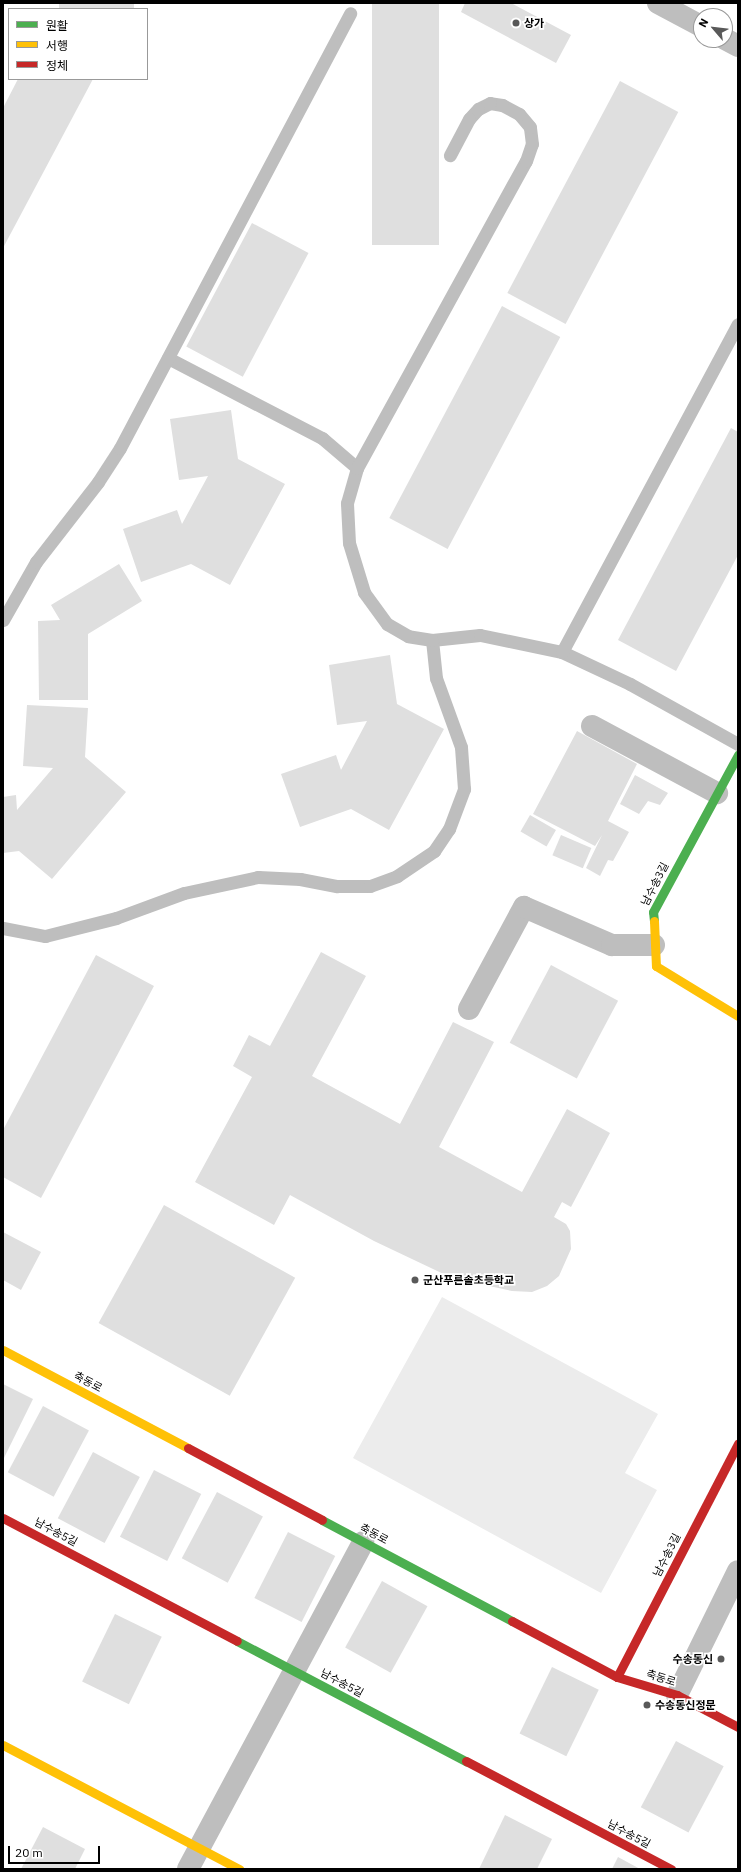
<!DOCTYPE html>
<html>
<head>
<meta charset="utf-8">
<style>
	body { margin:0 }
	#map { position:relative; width:741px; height:1872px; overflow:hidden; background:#fff; font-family:"IBM Plex Sans","Noto Sans KR",sans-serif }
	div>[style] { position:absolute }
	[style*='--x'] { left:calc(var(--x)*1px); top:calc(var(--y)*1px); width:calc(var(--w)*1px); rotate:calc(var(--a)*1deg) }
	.green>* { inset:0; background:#ececec }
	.building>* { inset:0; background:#dfdfdf; transform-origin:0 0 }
	.lane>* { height:13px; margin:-6.5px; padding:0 6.5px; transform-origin:6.5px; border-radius:6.5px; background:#bebebe }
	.street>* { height:22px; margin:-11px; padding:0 11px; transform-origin:11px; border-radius:11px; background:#bebebe }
	.fast>* { height:9px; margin:-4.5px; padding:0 4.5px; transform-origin:4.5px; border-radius:4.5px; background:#4caf50 }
	.slow>* { height:9px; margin:-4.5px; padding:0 4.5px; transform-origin:4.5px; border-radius:4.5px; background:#ffc107 }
	.jam>* { height:9px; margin:-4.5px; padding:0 4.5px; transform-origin:4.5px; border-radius:4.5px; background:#c62828 }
	.dots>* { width:11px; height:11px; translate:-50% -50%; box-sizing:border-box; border:2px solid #fff; border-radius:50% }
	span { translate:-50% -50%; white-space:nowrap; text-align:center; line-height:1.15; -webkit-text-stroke:3.5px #fff; paint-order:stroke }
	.poi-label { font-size:11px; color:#000; font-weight:700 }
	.left { translate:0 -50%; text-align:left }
	.right { translate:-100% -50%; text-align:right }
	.street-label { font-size:11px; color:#000 }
	.frame { position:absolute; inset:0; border:4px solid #000; pointer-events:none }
	.legend { position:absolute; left:8px; top:8px; width:140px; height:72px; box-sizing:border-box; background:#fff; border:1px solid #999; margin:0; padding:5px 7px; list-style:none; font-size:12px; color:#000 }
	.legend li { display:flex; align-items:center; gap:8px; height:20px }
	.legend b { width:20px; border:1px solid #999 }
	.north { position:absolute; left:693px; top:8px; width:40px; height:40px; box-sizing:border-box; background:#fff; border:1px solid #999; border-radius:50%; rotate:298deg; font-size:11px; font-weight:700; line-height:16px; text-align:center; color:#000 }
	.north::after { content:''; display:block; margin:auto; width:14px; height:18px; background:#595959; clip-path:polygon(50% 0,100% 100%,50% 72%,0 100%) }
	.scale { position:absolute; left:8px; top:1846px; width:92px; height:18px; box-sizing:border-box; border:2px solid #000; border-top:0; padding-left:5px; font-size:12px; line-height:14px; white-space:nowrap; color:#000; -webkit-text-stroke:3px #fff; paint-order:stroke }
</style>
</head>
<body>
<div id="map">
	<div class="green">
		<div style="clip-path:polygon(442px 1297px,658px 1414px,625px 1473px,657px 1490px,601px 1593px,353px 1458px)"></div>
	</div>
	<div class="building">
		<div style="left:59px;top:3px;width:75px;height:7px"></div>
		<div style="left:372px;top:3px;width:67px;height:242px"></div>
		<div style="clip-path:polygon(465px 3px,511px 3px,571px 35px,556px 63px,461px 12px)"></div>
		<div style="clip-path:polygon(18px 79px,93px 79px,3px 248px,3px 108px)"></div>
		<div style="left:620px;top:81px;width:66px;height:240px;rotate:28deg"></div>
		<div style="left:252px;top:223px;width:64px;height:140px;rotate:28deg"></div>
		<div style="left:502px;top:306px;width:66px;height:240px;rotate:28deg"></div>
		<div style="clip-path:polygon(231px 410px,238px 459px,285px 484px,230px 585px,191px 564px,141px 582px,123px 529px,177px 510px,182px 524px,208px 476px,179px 480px,170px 419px)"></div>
		<div style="clip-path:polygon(731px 428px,738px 432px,738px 555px,676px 671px,618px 640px)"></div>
		<div style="clip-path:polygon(119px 564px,142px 601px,88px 634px,88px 700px,39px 700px,38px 621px,60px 620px,51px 605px)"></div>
		<div style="clip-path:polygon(390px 655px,397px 704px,444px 729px,389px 830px,351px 809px,300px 827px,281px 774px,336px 755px,341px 770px,367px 721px,337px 725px,329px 665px)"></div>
		<div style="clip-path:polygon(27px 705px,88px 708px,85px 757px,126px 792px,52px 879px,19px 851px,3px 853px,3px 797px,16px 795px,17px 810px,53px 768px,23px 766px)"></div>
		<div style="clip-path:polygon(577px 731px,637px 764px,608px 821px,629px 832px,613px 861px,608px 860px,600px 876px,586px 868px,602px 835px,595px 846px,533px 814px)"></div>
		<div style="clip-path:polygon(635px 775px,668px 793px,660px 805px,648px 801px,639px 814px,620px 804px)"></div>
		<div style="left:530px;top:815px;width:30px;height:19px;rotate:30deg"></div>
		<div style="left:561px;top:835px;width:33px;height:22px;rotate:23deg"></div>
		<div style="clip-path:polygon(321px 952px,366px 976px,312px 1076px,400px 1124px,453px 1022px,494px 1042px,439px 1147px,522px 1192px,567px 1109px,610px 1133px,571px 1207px,562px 1202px,554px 1217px,566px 1224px,570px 1231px,571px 1249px,559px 1276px,547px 1286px,532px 1292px,512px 1291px,452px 1278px,374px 1241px,290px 1195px,274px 1225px,195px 1182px,252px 1077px,233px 1066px,249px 1035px,270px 1046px)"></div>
		<div style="clip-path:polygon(96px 955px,154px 986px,41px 1198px,3px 1177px,3px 1130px)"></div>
		<div style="left:551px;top:965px;width:76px;height:88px;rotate:28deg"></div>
		<div style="left:164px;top:1205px;width:150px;height:135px;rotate:29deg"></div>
		<div style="clip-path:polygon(3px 1232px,41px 1252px,21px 1290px,3px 1280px)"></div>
		<div style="clip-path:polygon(3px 1384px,33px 1399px,3px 1460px)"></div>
		<div style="left:43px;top:1406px;width:52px;height:75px;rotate:28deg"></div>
		<div style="left:93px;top:1452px;width:53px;height:75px;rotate:28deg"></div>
		<div style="left:154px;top:1470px;width:53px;height:75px;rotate:27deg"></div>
		<div style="left:217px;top:1492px;width:52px;height:75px;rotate:28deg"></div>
		<div style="left:288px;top:1532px;width:53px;height:74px;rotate:27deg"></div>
		<div style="left:382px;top:1581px;width:52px;height:76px;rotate:29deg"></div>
		<div style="left:115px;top:1614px;width:52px;height:75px;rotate:26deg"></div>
		<div style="left:552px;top:1667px;width:52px;height:74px;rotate:26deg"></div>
		<div style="left:676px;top:1741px;width:54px;height:75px;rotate:28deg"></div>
		<div style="clip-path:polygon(505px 1815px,552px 1839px,537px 1869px,479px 1869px)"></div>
		<div style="clip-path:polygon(43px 1827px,85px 1849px,75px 1869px,21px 1869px)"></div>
		<div style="clip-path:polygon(618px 1857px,640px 1869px,612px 1869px)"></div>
	</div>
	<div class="lane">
		<div style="--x:168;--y:358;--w:174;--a:27.5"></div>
		<div style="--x:322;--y:438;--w:46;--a:40.6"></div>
		<div style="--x:3;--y:620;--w:67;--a:-60.4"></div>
		<div style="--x:36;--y:562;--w:101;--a:-52.2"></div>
		<div style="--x:98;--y:482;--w:40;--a:-57.1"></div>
		<div style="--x:120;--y:448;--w:492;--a:-62.1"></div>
		<div style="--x:432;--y:640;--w:48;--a:-5.9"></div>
		<div style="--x:480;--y:635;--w:84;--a:11.7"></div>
		<div style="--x:562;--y:652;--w:75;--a:25.2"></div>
		<div style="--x:630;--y:684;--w:124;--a:29.1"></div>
		<div style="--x:562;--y:652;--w:372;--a:-61.8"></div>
		<div style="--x:3;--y:928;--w:43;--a:10.8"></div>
		<div style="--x:45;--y:936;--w:73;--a:-14.2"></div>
		<div style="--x:116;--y:918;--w:72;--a:-20.2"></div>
		<div style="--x:184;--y:893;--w:76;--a:-12.2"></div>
		<div style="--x:258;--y:877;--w:42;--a:2.7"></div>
		<div style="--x:300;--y:879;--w:38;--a:11"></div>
		<div style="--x:337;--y:886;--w:33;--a:0"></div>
		<div style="--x:370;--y:886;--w:29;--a:-20"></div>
		<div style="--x:397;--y:876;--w:45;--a:-34"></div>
		<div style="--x:434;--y:851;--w:27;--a:-56"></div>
		<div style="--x:449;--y:829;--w:43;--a:-69.4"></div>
		<div style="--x:464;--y:789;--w:42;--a:-94.1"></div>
		<div style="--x:461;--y:747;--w:73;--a:-109.9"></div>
		<div style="--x:436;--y:678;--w:38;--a:-96"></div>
		<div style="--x:432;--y:640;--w:24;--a:-171"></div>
		<div style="--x:408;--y:636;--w:24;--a:-150"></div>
		<div style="--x:387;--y:624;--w:39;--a:-126"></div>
		<div style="--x:364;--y:592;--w:51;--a:-107"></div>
		<div style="--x:349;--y:543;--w:40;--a:-92.9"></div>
		<div style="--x:347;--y:503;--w:36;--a:-74"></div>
		<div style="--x:357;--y:468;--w:350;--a:-61.2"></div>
		<div style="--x:526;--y:161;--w:18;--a:-71"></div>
		<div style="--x:532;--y:144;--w:17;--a:-97"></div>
		<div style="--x:530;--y:127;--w:17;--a:-130"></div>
		<div style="--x:519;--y:114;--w:19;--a:-152"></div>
		<div style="--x:502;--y:105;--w:12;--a:-171"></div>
		<div style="--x:490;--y:103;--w:13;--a:153"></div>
		<div style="--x:478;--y:109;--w:13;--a:132"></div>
		<div style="--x:469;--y:119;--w:41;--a:117.8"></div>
	</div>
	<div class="street">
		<div style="--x:658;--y:3;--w:49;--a:28.1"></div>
		<div style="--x:725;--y:39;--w:15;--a:28"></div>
		<div style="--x:592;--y:726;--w:142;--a:28.2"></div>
		<div style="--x:469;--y:1009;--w:116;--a:-61.7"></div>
		<div style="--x:524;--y:907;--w:96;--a:23.4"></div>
		<div style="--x:612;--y:945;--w:42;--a:0"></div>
		<div style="--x:677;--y:1695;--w:138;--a:-63.8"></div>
		<div style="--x:188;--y:1869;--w:371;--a:-61.8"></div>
	</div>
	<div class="fast">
		<div style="--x:654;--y:921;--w:9;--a:-96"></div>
		<div style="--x:653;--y:912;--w:179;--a:-61.6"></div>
		<div style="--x:322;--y:1520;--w:215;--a:28"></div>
		<div style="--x:237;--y:1641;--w:259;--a:27.7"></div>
	</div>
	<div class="slow">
		<div style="--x:654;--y:921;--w:45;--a:87.5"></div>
		<div style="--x:656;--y:966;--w:96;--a:31.4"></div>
		<div style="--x:3;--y:1350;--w:209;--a:27.9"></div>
		<div style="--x:3;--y:1745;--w:267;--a:27.7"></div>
	</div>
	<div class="jam">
		<div style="--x:188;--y:1448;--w:152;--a:28.2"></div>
		<div style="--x:3;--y:1518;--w:264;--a:27.7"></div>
		<div style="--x:512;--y:1621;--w:119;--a:28.1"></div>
		<div style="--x:617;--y:1677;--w:63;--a:16.7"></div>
		<div style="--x:677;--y:1695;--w:69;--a:27.7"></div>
		<div style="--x:617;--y:1677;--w:263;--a:-62.6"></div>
		<div style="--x:466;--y:1761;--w:232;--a:27.8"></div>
	</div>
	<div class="dots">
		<div style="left:516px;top:23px;background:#595959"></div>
		<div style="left:415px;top:1280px;background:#595959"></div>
		<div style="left:721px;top:1659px;background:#595959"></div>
		<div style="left:647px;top:1705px;background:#595959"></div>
	</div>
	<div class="poi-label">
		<span class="left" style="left:524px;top:23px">상가</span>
		<span class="left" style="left:423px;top:1280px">군산푸른솔초등학교</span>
		<span class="right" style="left:713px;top:1659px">수송동신</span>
		<span class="left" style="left:655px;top:1705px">수송동신정문</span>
	</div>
	<div class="street-label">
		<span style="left:655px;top:884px;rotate:-63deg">남수송3길</span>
		<span style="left:88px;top:1382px;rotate:28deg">축동로</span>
		<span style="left:56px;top:1532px;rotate:28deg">남수송5길</span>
		<span style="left:374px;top:1534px;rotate:28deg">축동로</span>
		<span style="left:667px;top:1555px;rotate:-63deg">남수송3길</span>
		<span style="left:661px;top:1678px;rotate:17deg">축동로</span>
		<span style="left:342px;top:1683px;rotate:28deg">남수송5길</span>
		<span style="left:629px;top:1834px;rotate:28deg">남수송5길</span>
	</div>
	<div class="frame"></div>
	<ul class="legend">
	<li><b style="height:5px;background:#4caf50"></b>원활</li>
	<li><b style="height:5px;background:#ffc107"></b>서행</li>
	<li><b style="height:5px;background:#c62828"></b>정체</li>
	</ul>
	<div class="north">N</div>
	<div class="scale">20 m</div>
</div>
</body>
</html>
